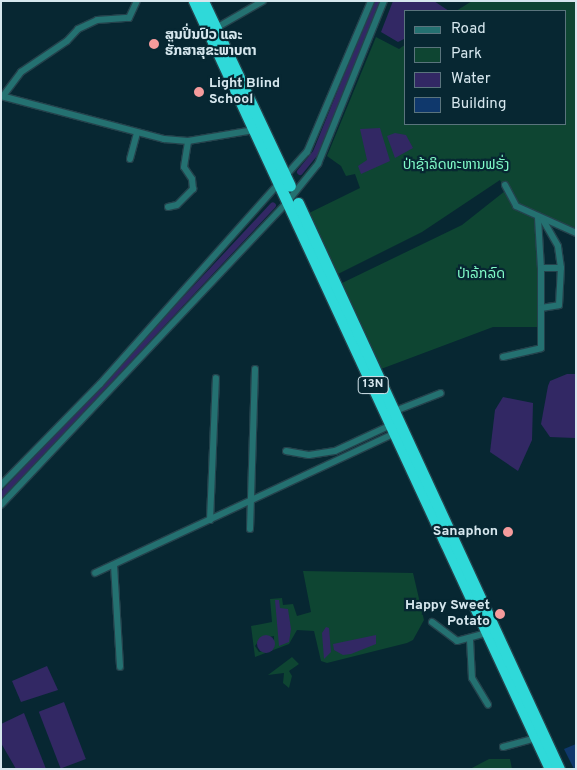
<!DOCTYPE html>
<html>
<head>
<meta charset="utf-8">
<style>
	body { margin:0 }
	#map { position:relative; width:577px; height:770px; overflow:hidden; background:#072732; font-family:Overpass,"Noto Sans Lao",sans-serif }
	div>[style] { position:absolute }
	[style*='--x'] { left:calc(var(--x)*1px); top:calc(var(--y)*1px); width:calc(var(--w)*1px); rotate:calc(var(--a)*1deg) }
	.green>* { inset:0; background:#0e4532 }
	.water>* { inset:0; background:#322864; transform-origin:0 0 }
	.round { border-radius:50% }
	.canal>* { height:6px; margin:-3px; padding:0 3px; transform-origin:3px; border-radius:3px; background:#322864 }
	.building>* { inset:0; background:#0f386c }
	.roads { filter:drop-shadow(1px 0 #24424c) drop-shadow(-1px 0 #24424c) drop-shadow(0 1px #24424c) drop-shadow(0 -1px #24424c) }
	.street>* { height:6px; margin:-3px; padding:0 3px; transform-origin:3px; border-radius:3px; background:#247171 }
	.highway>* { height:11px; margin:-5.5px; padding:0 5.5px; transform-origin:5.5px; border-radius:5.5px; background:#2fd9d9 }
	.dots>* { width:14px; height:14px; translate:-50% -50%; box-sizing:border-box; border:2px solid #072732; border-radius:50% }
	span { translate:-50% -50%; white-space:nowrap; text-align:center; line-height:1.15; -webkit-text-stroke:4.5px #072732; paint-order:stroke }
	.shield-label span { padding:1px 4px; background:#072732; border:1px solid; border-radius:4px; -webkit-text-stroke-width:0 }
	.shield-label { font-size:12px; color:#d6e7ee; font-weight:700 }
	.poi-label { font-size:14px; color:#d6e7ee; font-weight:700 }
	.left { translate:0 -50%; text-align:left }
	.right { translate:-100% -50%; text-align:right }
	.park-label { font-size:14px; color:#80fac8 }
	.frame { position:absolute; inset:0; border:2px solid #d6e7ee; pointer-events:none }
	.legend { position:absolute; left:404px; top:10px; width:162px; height:115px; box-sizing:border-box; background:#072732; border:1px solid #5a747d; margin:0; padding:6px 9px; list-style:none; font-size:15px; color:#d6e7ee }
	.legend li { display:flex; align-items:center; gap:10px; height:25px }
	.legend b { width:25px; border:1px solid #5a747d }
</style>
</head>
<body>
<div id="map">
	<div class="green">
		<div style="clip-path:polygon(472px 1px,576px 1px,576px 228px,542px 216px,538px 220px,537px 327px,493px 327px,381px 369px,340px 284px,462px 225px,505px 191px,500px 180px,422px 232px,336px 275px,307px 214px,360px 188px,355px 174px,346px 176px,341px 166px,327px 156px,376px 37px,399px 49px,406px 44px,406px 124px,566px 124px,566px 11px,456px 11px)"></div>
		<div style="clip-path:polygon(evenodd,303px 571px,413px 573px,424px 620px,413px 640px,407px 643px,327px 663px,321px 661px,314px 631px,297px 630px,289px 644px,255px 657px,251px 626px,272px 622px,270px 599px,282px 598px,283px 605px,293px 604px,297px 616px,311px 612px,303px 571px,274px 636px,274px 648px,259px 652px,255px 646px,260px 639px,274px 636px)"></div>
		<div style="clip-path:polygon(292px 657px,299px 664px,289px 671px,292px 676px,289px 688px,283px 683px,284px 673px,268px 675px)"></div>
		<div style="clip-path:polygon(489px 759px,510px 759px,512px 769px,470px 769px)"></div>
	</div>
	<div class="water">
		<div style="clip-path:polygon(393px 1px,434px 1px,449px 11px,406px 11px,406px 38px,398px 42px,381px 32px)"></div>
		<div style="clip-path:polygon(380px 128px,390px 161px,361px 174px,358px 166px,367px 160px,360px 129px)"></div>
		<div style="clip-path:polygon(395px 133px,406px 135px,413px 148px,395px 158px,387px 136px)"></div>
		<div style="clip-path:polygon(567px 374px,576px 374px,575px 438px,550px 437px,541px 424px,548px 386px,550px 381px)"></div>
		<div style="clip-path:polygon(503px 397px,533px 403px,532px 440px,518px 471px,490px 452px,495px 410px)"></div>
		<div style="clip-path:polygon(275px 600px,279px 600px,280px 608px,288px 609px,291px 629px,289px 642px,279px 646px)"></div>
		<div style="clip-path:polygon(326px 627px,329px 628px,331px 652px,324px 659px,322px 633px)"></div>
		<div style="clip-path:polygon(376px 635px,376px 644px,351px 654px,343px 655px,334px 650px,333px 644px)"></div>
		<div class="round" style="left:257px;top:635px;width:18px;height:18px"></div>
		<div style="clip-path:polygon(47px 666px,58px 690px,21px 702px,12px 681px)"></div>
		<div style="left:64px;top:702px;width:61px;height:27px;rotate:69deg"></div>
		<div style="clip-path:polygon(24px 713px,46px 769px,16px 769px,1px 743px,1px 724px)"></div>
	</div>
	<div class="canal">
		<div style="--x:300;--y:172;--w:26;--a:-51"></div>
		<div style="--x:316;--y:152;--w:163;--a:-68"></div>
		<div style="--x:1;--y:496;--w:398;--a:-46.9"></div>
	</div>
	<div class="building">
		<div style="clip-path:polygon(576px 744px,576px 769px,574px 769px,564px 749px)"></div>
	</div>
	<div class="roads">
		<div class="street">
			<div style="--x:216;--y:28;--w:54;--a:-29.9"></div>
			<div style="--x:1;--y:96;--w:169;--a:14.8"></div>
			<div style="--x:164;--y:139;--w:24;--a:5"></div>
			<div style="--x:188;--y:141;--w:67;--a:-9.5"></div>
			<div style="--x:3;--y:96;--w:30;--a:-53"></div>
			<div style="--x:21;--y:72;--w:55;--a:-34"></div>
			<div style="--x:67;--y:41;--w:16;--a:-47"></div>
			<div style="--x:78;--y:29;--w:21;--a:-25"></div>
			<div style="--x:97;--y:20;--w:32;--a:-4"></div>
			<div style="--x:129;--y:18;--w:19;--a:-65"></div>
			<div style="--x:130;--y:159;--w:27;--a:-75"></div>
			<div style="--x:505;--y:185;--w:24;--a:62"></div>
			<div style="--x:516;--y:206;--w:66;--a:24.2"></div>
			<div style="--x:168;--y:207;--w:9;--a:-13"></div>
			<div style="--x:177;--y:205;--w:23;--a:-45"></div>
			<div style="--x:193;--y:189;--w:10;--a:-96"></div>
			<div style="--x:192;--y:179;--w:14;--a:-124"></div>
			<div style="--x:184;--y:167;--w:26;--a:-81"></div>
			<div style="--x:538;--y:218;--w:50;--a:86.6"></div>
			<div style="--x:541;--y:268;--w:20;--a:0"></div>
			<div style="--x:561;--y:268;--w:22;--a:-98"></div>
			<div style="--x:558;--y:246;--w:30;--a:-120"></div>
			<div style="--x:541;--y:268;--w:40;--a:90"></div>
			<div style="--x:541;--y:308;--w:18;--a:-9"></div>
			<div style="--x:559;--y:305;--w:37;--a:-87"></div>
			<div style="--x:503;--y:357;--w:39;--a:-13"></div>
			<div style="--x:541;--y:348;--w:40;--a:-90"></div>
			<div style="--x:395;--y:411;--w:49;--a:-21.4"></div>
			<div style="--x:286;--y:451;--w:23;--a:10"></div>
			<div style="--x:309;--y:455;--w:26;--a:-9"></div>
			<div style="--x:335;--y:451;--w:62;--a:-24.9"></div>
			<div style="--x:1;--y:485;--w:141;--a:-45.6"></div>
			<div style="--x:100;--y:384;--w:311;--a:-48.3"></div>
			<div style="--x:307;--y:152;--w:164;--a:-67"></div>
			<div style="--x:1;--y:505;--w:418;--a:-46.6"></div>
			<div style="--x:288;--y:201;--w:48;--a:-51"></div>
			<div style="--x:318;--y:164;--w:176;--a:-68"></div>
			<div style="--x:210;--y:520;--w:142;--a:-87.6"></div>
			<div style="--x:250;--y:529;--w:160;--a:-88.2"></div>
			<div style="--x:114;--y:565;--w:102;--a:86.6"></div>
			<div style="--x:95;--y:573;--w:331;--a:-25"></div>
			<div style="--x:432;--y:622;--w:31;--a:37"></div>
			<div style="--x:457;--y:641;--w:31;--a:-15"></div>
			<div style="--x:470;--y:640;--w:38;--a:87"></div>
			<div style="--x:472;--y:678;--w:31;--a:59"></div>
			<div style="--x:503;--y:747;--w:34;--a:-15"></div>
		</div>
		<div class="highway">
			<div style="--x:194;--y:1;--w:846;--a:65.13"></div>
			<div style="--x:203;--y:1;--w:204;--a:64.8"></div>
			<div style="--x:298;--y:203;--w:623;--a:65.24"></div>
		</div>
	</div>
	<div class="dots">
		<div style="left:154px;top:44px;background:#f59b9c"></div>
		<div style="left:199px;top:92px;background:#f59b9c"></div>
		<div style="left:508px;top:532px;background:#f59b9c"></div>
		<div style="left:500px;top:614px;background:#f59b9c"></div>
	</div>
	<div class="shield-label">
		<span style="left:373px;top:385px">13N</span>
	</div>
	<div class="poi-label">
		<span class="left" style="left:165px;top:44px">ສູນປິ່ນປົວ ແລະ<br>ຮັກສາສຸຂະພາບຕາ</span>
		<span class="left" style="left:209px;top:92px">Light Blind<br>School</span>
		<span class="right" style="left:498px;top:532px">Sanaphon</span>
		<span class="right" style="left:490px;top:614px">Happy Sweet<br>Potato</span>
	</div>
	<div class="park-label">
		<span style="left:456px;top:166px">ປ່າຊ້າລິດທະຫານຟຣັ່ງ</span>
		<span style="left:481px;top:275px">ປ່າລ້ກລົດ</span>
	</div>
	<div class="frame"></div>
	<ul class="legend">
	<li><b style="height:6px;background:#247171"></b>Road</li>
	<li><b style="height:14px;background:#0e4532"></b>Park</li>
	<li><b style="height:14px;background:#322864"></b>Water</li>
	<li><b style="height:14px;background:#0f386c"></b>Building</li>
	</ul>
</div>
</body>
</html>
